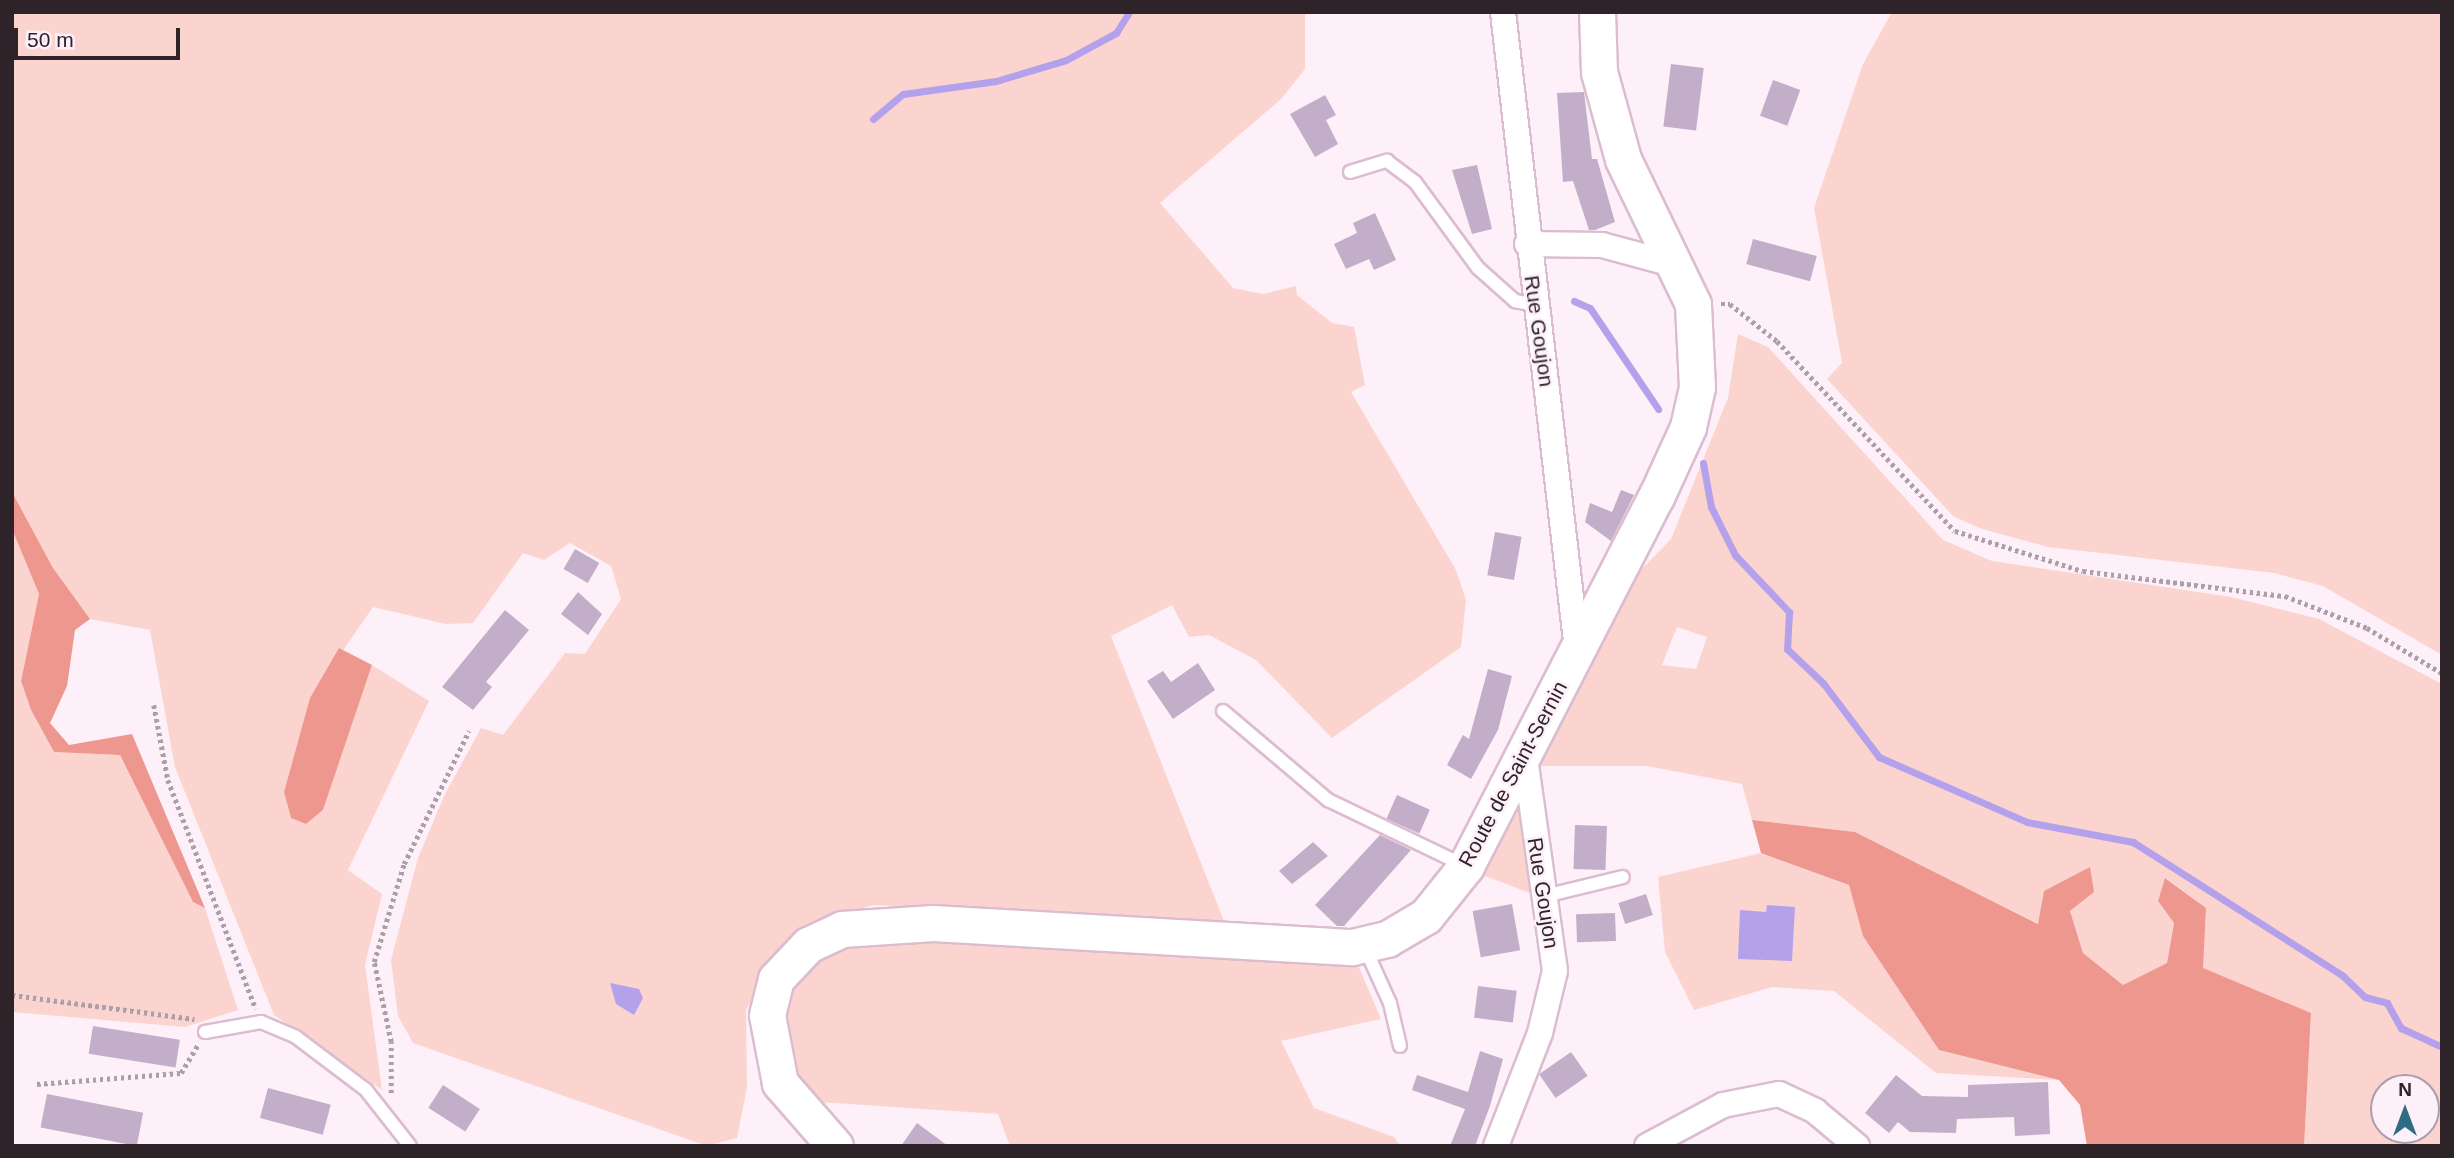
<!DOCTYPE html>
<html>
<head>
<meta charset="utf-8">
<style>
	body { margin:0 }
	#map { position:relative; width:2454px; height:1158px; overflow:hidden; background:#fdf0f8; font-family:Arial,sans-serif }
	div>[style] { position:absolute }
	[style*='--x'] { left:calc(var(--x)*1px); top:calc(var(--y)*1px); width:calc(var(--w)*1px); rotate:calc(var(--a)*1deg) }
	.green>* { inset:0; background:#fcd4cf }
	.forest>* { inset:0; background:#ee978e }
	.water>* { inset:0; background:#b4a1eb }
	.stream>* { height:7px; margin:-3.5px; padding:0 3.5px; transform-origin:3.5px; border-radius:3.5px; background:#b4a1eb }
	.building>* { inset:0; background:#c3aeca; transform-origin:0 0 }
	.path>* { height:4.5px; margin-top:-2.25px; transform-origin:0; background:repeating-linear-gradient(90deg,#ac9fa7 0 3.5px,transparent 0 7px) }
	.roads { filter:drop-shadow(2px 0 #dcbcd0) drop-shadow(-2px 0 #dcbcd0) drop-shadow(0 2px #dcbcd0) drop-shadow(0 -2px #dcbcd0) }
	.lane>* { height:12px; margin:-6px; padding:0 6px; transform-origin:6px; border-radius:6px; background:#fff }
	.street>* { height:24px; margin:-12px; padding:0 12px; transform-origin:12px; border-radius:12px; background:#fff }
	.secondary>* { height:35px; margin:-17.5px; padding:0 17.5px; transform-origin:17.5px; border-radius:17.5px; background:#fff }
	span { translate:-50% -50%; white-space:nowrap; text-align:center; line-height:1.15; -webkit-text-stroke:5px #fdf0f8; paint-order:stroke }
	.street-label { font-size:21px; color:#2f232a }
	.frame { position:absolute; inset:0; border:14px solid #2f232a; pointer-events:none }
	.north { position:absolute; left:2370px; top:1074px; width:70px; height:70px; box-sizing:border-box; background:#fdf0f8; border:2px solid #ab9ea6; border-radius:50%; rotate:0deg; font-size:19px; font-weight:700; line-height:28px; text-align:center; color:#2f232a }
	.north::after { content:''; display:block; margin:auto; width:24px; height:32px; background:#2f6b82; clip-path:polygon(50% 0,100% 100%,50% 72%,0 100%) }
	.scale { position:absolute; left:14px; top:28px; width:166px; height:32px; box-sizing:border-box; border:4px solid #2f232a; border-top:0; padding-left:9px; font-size:21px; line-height:24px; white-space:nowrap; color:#2f232a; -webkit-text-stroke:5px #fdf0f8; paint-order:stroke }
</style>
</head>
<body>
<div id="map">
	<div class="green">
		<div style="clip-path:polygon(12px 12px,1305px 12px,1305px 69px,1281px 99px,1160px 203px,1233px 288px,1263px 294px,1296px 286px,1297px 295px,1332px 323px,1354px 327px,1365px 385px,1351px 392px,1456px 570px,1466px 600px,1461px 647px,1332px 738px,1256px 660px,1209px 635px,1189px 637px,1172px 605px,1111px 636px,1224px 921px,873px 905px,808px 924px,775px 953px,746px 1010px,747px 1087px,737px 1138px,707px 1146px,413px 1043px,398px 1016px,391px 960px,418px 858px,444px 796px,481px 728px,503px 735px,565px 653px,585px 654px,621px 599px,611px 566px,570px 543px,544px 560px,523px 553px,473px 623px,446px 624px,373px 607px,310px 698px,284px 792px,291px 818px,306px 824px,323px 810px,372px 665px,429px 701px,348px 870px,382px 894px,365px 965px,382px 1090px,274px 1015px,175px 767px,150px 630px,90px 619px,53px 568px,12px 492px)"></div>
		<div style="clip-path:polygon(1892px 12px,2442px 12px,2442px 655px,2323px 586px,2274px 573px,2048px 547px,1979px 528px,1953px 516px,1827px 379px,1842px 363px,1814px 208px,1863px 64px)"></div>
		<div style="clip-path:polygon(evenodd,1738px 334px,1768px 347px,1943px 540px,1992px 561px,2231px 597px,2319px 619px,2442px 684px,2442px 1146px,2304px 1146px,2311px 1013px,2202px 968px,2206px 908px,2166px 878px,2158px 901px,2174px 923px,2167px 963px,2123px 985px,2083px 953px,2070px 911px,2094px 892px,2039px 924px,1855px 832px,1752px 820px,1742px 784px,1647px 766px,1540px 766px,1636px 575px,1671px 539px,1728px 398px,1738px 334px,1677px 627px,1707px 637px,1696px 669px,1662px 665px,1677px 627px,1738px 334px,2384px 1088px,2426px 1088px,2426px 1130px,2384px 1130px,2384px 1088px)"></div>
		<div style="clip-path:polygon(12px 529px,39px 594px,21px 681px,31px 710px,54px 752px,120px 755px,193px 902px,205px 908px,238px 1010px,185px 1027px,12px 1012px)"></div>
		<div style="clip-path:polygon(1514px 803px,1519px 808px,1530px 893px,1480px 874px)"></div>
		<div style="clip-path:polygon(1761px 853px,1849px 885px,1857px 914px,1939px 1050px,2059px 1080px,1936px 1073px,1834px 991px,1772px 987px,1694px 1010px,1665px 952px,1658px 877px)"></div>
		<div style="clip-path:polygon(888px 938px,1358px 965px,1381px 1019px,1281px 1041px,1314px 1108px,1394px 1137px,1400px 1146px,1010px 1146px,998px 1114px,820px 1102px,794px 1075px,783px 1038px,785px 1001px,805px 967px,829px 950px)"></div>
	</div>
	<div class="forest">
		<div style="clip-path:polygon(12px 492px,53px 568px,90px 619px,75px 630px,67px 686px,50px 723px,69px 745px,132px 734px,205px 908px,193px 902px,120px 755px,54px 752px,31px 710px,21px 681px,39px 594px,12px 529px)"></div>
		<div style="clip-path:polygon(339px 648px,372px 665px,323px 810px,306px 824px,291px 818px,284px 792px,310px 698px)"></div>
		<div style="clip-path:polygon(1752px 820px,1855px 832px,2038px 924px,2044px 891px,2090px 867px,2094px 892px,2070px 911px,2083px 953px,2123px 985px,2167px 963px,2174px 923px,2158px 901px,2165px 878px,2206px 908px,2203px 968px,2311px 1013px,2304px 1146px,2087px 1146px,2080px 1105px,2059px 1080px,1939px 1050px,1863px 936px,1849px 885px,1761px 853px)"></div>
	</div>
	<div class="water">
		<div style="clip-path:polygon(1767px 905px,1795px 907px,1792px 961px,1738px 959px,1740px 910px,1766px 912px)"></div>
		<div style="clip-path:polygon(610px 983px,639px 989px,643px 998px,634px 1015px,616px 1004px)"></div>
	</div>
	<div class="stream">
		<div style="--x:873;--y:119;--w:39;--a:-40"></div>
		<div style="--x:903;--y:94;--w:94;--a:-8"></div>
		<div style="--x:996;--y:81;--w:73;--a:-16.7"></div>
		<div style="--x:1066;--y:60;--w:57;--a:-28.4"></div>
		<div style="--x:1116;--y:33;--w:25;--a:-58"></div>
		<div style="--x:1574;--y:301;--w:17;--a:24"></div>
		<div style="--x:1590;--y:308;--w:122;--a:56"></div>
		<div style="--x:1703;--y:463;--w:45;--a:79.7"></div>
		<div style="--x:1711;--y:507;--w:54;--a:63.4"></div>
		<div style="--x:1735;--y:555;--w:79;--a:46.5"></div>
		<div style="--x:1789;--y:612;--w:37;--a:93"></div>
		<div style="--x:1787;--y:649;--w:50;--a:43.4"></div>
		<div style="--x:1823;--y:683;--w:93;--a:52.9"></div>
		<div style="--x:1879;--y:757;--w:162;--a:23.7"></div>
		<div style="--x:2027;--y:822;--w:108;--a:10.7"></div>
		<div style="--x:2133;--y:842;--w:249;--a:32.5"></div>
		<div style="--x:2343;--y:976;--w:30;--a:44"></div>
		<div style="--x:2365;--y:997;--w:23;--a:15"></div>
		<div style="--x:2387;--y:1003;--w:29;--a:61"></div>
		<div style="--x:2401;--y:1028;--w:45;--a:24.9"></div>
	</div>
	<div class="building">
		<div style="left:1671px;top:64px;width:33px;height:63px;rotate:7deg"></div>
		<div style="left:1773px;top:80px;width:29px;height:38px;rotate:20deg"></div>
		<div style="clip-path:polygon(1584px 92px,1592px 159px,1597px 159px,1615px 222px,1595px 230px,1589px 230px,1573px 181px,1563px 182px,1557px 93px)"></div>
		<div style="clip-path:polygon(1325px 95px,1336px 115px,1326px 120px,1338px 144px,1315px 157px,1290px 114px)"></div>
		<div style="clip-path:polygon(1477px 165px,1492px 229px,1472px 234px,1452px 170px)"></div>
		<div style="clip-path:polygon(1375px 213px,1396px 260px,1374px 270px,1369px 259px,1346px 269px,1334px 244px,1357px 233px,1353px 223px)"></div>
		<div style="left:1753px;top:239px;width:66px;height:26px;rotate:15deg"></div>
		<div style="clip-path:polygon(1621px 490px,1634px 495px,1611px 541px,1585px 522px,1590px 503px,1612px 512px)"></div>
		<div style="left:1495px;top:532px;width:27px;height:44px;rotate:10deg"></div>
		<div style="left:575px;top:549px;width:28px;height:23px;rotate:30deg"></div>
		<div style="clip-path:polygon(578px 592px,602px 614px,588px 635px,561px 614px)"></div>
		<div style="clip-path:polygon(505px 610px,529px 630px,486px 682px,492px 687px,473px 710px,442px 687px)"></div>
		<div style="clip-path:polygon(1198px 663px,1215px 690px,1173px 719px,1147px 681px,1163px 671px,1171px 682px)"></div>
		<div style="clip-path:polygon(1488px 669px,1512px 676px,1498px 730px,1471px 779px,1447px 765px,1463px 735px,1469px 739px)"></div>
		<div style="left:1397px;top:795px;width:36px;height:26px;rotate:24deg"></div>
		<div style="left:1575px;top:825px;width:32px;height:44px;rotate:2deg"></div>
		<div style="clip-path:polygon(1380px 835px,1411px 850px,1344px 926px,1337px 926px,1315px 905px)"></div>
		<div style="clip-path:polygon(1313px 842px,1328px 856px,1292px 884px,1279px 871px)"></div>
		<div style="left:1646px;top:894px;width:22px;height:29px;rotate:72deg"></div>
		<div style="left:1512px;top:904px;width:47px;height:40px;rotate:80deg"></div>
		<div style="left:1615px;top:913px;width:28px;height:39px;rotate:88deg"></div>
		<div style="left:1478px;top:986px;width:39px;height:32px;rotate:7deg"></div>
		<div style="left:93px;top:1026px;width:88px;height:28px;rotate:9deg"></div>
		<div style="clip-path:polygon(1480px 1051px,1503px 1059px,1490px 1106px,1475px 1146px,1450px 1146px,1465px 1109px,1412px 1090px,1417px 1075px,1468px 1092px)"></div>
		<div style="left:1571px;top:1052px;width:29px;height:39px;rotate:55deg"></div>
		<div style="clip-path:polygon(1896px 1075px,1922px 1096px,1968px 1097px,1968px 1085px,2048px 1082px,2050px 1134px,2015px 1136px,2014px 1117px,1957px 1119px,1956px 1133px,1910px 1132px,1898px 1122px,1889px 1133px,1865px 1113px)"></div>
		<div style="left:443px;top:1085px;width:44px;height:27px;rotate:33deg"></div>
		<div style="left:268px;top:1088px;width:65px;height:31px;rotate:15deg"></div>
		<div style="left:47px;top:1094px;width:98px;height:34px;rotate:11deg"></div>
		<div style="clip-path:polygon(917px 1123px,948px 1146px,901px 1146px)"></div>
	</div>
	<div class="path">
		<div style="--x:1721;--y:304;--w:9;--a:0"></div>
		<div style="--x:1730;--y:304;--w:60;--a:38.2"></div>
		<div style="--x:1777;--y:341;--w:260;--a:46.9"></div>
		<div style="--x:1955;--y:531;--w:134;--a:17.4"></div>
		<div style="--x:2083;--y:571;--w:204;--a:7.1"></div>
		<div style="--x:2285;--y:596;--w:88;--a:21.3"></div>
		<div style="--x:2367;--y:628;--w:87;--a:31"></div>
		<div style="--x:154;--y:705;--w:76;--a:79.4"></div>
		<div style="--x:168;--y:780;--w:245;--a:69"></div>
		<div style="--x:12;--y:995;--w:184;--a:7.5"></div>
		<div style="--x:37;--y:1084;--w:144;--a:-4.4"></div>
		<div style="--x:181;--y:1073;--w:33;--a:-59"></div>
		<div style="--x:391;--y:1093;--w:51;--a:-90"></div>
		<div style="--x:391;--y:1042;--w:82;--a:-102"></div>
		<div style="--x:374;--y:962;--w:102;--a:-73"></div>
		<div style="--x:404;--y:864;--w:148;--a:-64"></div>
	</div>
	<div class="roads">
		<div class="lane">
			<div style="--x:1350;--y:172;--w:39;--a:-17"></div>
			<div style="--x:1387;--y:161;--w:35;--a:37"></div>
			<div style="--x:1415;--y:182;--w:107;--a:53.8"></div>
			<div style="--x:1478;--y:268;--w:50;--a:41.7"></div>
			<div style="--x:1515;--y:301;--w:21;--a:11"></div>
			<div style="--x:1223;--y:711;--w:138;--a:40.3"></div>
			<div style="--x:1328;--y:800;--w:150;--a:25.7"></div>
			<div style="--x:1545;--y:896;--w:80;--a:-13.7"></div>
			<div style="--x:1365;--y:948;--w:60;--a:65.6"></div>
			<div style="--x:1390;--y:1003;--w:44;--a:76.9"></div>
			<div style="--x:205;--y:1032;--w:57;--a:-10.1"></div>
			<div style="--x:261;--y:1022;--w:38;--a:23"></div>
			<div style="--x:296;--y:1037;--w:88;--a:37.1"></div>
			<div style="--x:366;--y:1090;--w:71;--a:51.8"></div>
		</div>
		<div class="street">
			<div style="--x:1503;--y:12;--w:642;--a:83.38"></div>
			<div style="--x:1527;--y:244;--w:75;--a:0.8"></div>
			<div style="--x:1602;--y:245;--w:81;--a:15.1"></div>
			<div style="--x:1496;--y:1146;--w:121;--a:-68.7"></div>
			<div style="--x:1540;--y:1033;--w:64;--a:-76.4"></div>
			<div style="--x:1555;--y:971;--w:216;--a:-98"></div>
			<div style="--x:1647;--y:1146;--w:86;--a:-28.3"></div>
			<div style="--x:1723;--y:1105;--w:57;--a:-11.1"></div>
			<div style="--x:1779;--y:1094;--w:40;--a:25"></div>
			<div style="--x:1815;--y:1111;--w:55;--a:39.8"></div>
		</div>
		<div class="secondary">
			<div style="--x:835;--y:1146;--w:84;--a:-131.1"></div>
			<div style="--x:780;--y:1083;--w:69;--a:-100.8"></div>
			<div style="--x:767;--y:1015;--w:37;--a:-76"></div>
			<div style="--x:776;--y:979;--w:47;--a:-46.7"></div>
			<div style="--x:808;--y:945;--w:38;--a:-25"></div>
			<div style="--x:842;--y:929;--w:91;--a:-3.8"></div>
			<div style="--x:933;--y:923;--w:420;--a:3.3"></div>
			<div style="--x:1352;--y:947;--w:36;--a:-13"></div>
			<div style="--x:1387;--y:939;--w:45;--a:-30.5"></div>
			<div style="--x:1426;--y:916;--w:64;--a:-51.3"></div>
			<div style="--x:1466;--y:866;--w:415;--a:-62.8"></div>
			<div style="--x:1656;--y:497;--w:77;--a:-65.4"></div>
			<div style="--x:1688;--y:427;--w:41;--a:-77.3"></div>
			<div style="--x:1697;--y:387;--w:83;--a:-92.8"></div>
			<div style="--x:1693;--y:304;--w:161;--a:-115.8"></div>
			<div style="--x:1623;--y:159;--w:90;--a:-105.4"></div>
			<div style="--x:1599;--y:72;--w:60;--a:-91.9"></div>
		</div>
	</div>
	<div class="street-label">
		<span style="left:1539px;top:331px;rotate:82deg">Rue Goujon</span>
		<span style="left:1513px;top:774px;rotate:-62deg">Route de Saint-Sernin</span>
		<span style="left:1543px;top:893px;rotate:81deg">Rue Goujon</span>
	</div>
	<div class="frame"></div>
	<div class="north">N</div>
	<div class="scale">50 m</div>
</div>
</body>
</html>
